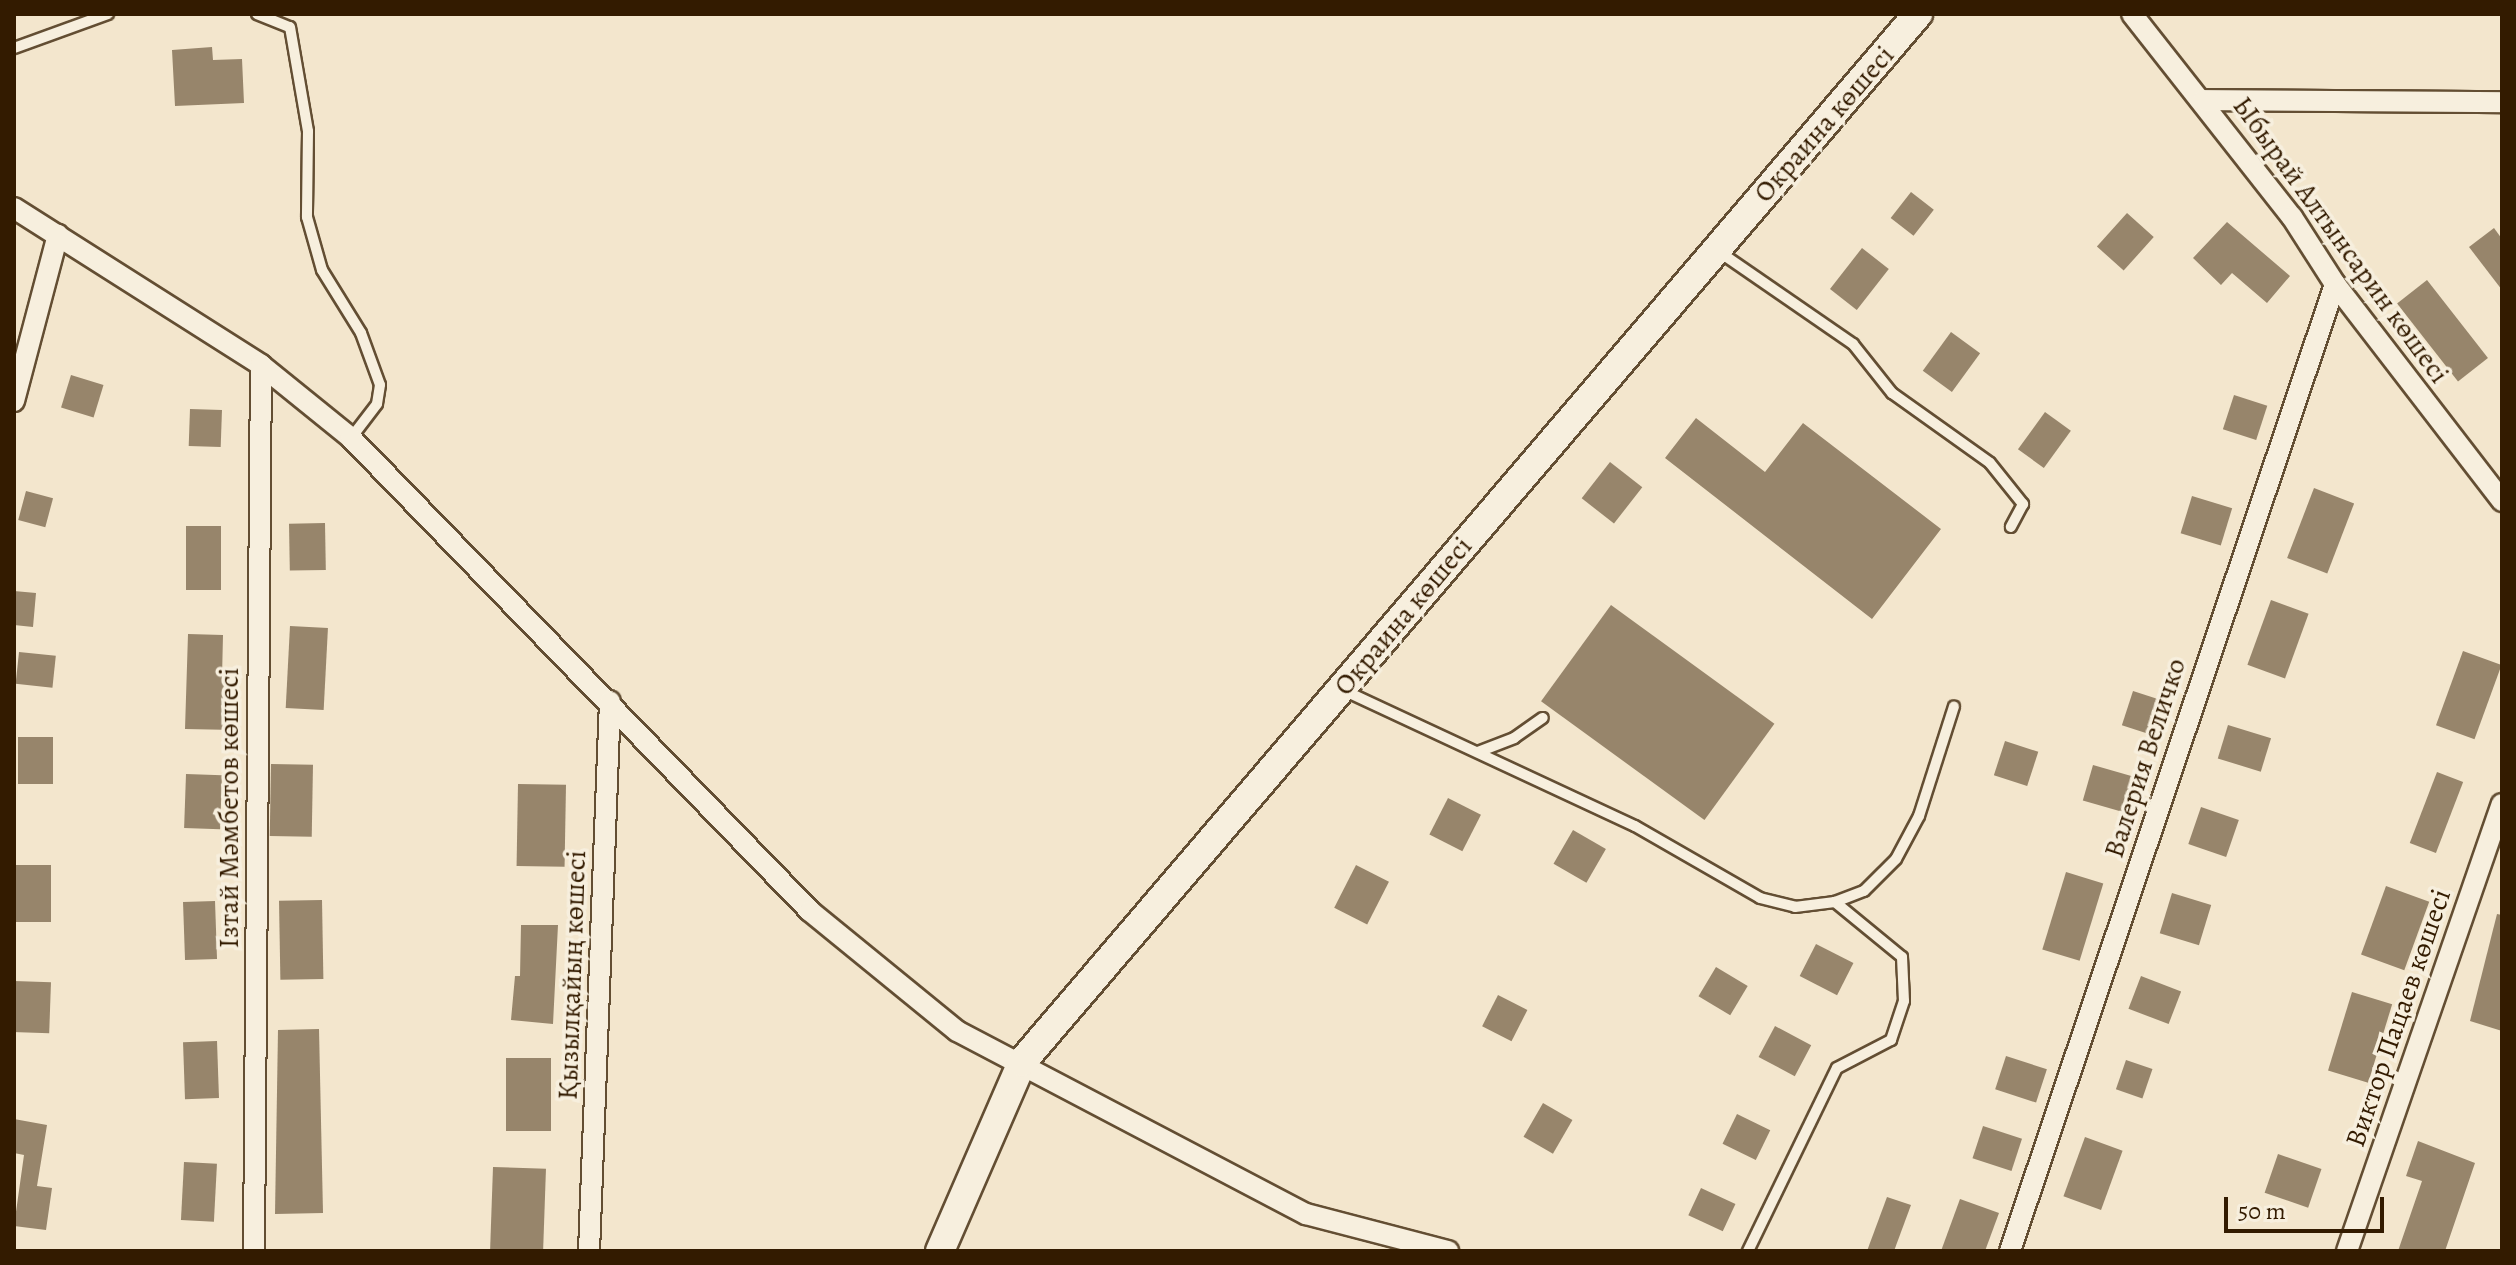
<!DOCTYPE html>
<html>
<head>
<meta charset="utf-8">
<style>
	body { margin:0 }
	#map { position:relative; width:2516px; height:1265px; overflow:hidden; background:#f3e6cd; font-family:Alegreya,serif }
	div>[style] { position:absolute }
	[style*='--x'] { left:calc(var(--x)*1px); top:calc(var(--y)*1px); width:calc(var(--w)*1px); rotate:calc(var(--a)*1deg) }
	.building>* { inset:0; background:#97856b; transform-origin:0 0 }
	.roads { filter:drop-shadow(2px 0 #634e33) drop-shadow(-2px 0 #634e33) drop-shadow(0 2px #634e33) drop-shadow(0 -2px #634e33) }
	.lane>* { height:10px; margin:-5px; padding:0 5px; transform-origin:5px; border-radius:5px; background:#f7efde }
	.street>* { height:20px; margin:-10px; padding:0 10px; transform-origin:10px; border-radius:10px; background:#f7efde }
	.secondary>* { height:28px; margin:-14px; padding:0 14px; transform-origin:14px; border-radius:14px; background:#f7efde }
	span { translate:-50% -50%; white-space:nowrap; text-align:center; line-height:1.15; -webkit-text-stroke:7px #f7efde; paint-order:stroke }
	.street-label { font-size:28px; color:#331b00 }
	.frame { position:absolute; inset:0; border:16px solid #331b00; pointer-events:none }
	.scale { position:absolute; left:2224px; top:1197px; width:160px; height:36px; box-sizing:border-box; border:4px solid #331b00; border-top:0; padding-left:10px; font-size:24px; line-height:28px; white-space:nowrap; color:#331b00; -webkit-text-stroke:6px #f7efde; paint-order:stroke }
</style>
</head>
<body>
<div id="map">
	<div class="building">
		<div style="clip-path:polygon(212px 47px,213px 60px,242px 59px,244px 103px,175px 106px,172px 50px)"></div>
		<div style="left:1911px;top:192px;width:29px;height:33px;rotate:38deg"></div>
		<div style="left:2127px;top:213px;width:36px;height:45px;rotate:42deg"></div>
		<div style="clip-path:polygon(2227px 222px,2290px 276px,2267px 303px,2232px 273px,2221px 285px,2193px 258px)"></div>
		<div style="clip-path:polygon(2494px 228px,2502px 239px,2502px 290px,2469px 247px)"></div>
		<div style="left:1862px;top:248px;width:34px;height:52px;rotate:38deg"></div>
		<div style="left:2427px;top:280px;width:99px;height:38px;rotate:52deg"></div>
		<div style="left:1951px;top:332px;width:36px;height:48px;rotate:36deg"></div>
		<div style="left:71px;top:375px;width:34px;height:34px;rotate:17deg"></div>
		<div style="left:2234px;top:395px;width:35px;height:36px;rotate:18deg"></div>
		<div style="left:190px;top:409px;width:32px;height:37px;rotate:2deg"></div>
		<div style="left:2045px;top:412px;width:32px;height:46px;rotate:36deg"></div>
		<div style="clip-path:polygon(1696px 418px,1765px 472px,1803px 423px,1941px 529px,1872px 619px,1665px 458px)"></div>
		<div style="left:1610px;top:462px;width:41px;height:46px;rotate:38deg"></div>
		<div style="left:2314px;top:488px;width:43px;height:75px;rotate:21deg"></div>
		<div style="left:26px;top:491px;width:28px;height:30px;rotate:15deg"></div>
		<div style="left:2192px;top:496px;width:42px;height:39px;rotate:17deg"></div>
		<div style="left:325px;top:523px;width:47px;height:36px;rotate:89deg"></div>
		<div style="left:186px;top:526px;width:35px;height:64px"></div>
		<div style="clip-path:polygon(14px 591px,36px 593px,33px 627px,14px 625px)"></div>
		<div style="left:2271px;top:600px;width:40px;height:69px;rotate:20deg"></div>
		<div style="left:1611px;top:605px;width:202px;height:119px;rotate:36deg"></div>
		<div style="left:290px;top:626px;width:38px;height:82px;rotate:3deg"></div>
		<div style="clip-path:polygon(188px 634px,223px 635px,222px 678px,236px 678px,235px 730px,185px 729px)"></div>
		<div style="left:2463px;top:651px;width:41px;height:79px;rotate:20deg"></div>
		<div style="left:19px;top:652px;width:37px;height:32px;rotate:6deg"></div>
		<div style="left:2133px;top:691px;width:35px;height:36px;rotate:18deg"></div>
		<div style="left:2228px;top:725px;width:45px;height:35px;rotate:17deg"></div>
		<div style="left:53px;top:737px;width:47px;height:35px;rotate:90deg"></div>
		<div style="left:2005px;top:741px;width:35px;height:36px;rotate:18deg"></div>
		<div style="left:271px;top:764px;width:42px;height:72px;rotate:1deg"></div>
		<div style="left:2093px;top:765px;width:48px;height:37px;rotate:16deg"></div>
		<div style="left:2437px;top:772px;width:28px;height:76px;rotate:21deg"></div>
		<div style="left:186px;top:774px;width:36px;height:54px;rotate:2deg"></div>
		<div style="left:518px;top:784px;width:48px;height:82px;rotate:1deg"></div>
		<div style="left:1448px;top:798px;width:37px;height:41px;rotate:27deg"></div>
		<div style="left:2201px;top:807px;width:40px;height:39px;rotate:19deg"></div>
		<div style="left:1573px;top:830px;width:38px;height:39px;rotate:30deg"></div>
		<div style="left:16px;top:865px;width:35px;height:57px"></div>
		<div style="left:1356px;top:865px;width:37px;height:48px;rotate:27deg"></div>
		<div style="left:2066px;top:872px;width:39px;height:81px;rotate:17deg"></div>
		<div style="left:2386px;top:886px;width:46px;height:73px;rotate:20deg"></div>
		<div style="left:2172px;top:893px;width:41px;height:42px;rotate:17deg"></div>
		<div style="left:322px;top:900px;width:79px;height:43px;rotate:89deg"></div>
		<div style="left:215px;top:901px;width:58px;height:32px;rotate:88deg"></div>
		<div style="clip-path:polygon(2497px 914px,2502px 915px,2502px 1031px,2470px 1021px)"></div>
		<div style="clip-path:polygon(521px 925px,558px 925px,553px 1024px,511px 1020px,515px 976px,520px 976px)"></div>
		<div style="left:1816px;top:944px;width:42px;height:36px;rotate:27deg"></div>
		<div style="left:1716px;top:967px;width:37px;height:34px;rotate:31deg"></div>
		<div style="left:2141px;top:976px;width:43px;height:35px;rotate:21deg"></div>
		<div style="left:14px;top:981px;width:37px;height:51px;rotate:2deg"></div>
		<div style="left:2352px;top:992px;width:42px;height:82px;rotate:17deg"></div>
		<div style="left:1498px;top:995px;width:33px;height:35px;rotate:27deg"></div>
		<div style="left:1775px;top:1026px;width:41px;height:35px;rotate:28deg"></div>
		<div style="clip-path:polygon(319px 1029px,323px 1213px,275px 1214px,278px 1030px)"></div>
		<div style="left:217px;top:1041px;width:57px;height:34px;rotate:88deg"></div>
		<div style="left:2006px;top:1056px;width:43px;height:35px;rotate:18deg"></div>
		<div style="left:506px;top:1058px;width:45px;height:73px"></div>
		<div style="left:2126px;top:1060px;width:28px;height:31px;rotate:19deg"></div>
		<div style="left:1543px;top:1103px;width:34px;height:39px;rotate:30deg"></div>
		<div style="left:1737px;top:1114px;width:37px;height:33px;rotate:26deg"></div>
		<div style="clip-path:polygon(14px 1119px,47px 1125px,37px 1186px,52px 1188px,46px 1230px,14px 1226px,24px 1155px,14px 1153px)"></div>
		<div style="left:1983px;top:1126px;width:41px;height:34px;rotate:18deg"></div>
		<div style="left:2085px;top:1137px;width:40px;height:63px;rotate:20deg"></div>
		<div style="clip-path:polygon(2418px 1141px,2475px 1163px,2445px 1251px,2398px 1251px,2422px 1181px,2406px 1176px)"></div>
		<div style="left:2278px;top:1154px;width:46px;height:41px;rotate:19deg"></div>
		<div style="left:184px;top:1162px;width:33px;height:58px;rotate:3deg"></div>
		<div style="left:493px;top:1167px;width:53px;height:82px;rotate:2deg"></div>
		<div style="left:1701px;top:1188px;width:38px;height:30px;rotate:25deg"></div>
		<div style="clip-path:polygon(1887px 1197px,1911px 1205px,1894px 1251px,1867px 1251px)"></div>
		<div style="clip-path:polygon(1960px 1199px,1999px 1213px,1985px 1251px,1941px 1251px)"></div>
	</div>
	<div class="roads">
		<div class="lane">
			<div style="--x:257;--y:14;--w:35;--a:22"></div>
			<div style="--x:290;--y:27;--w:106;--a:80.2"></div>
			<div style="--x:308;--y:131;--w:86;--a:90.7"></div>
			<div style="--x:307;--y:217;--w:55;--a:74.2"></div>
			<div style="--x:322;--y:270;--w:74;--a:58.2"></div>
			<div style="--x:361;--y:333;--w:55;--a:69.9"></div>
			<div style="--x:380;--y:385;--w:19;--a:99"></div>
			<div style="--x:377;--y:404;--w:43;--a:127.4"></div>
			<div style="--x:14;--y:48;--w:100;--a:-19.9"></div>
			<div style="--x:1718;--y:251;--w:164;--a:34.6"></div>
			<div style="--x:1853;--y:344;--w:63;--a:51.5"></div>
			<div style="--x:1892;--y:393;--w:120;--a:35.5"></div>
			<div style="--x:1990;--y:463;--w:53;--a:51.2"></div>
			<div style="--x:2023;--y:504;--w:26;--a:118"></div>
			<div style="--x:1343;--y:690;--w:322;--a:25"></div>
			<div style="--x:1635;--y:826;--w:144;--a:29.9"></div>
			<div style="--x:1760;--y:898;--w:36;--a:14"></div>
			<div style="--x:1795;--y:907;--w:40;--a:-7.1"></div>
			<div style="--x:1835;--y:902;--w:31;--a:-21"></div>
			<div style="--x:1864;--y:891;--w:45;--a:-45"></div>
			<div style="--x:1896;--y:859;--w:49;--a:-61.9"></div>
			<div style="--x:1919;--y:816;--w:115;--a:-72.3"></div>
			<div style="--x:1478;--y:752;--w:39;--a:-21"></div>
			<div style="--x:1514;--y:738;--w:35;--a:-35"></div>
			<div style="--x:1748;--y:1251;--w:203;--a:-64.1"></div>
			<div style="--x:1837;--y:1068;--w:61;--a:-27.4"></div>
			<div style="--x:1891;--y:1040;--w:41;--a:-71.6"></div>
			<div style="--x:1904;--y:1001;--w:44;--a:-92.6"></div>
			<div style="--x:1902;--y:957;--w:87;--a:-140.6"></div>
		</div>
		<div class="street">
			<div style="--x:2132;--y:14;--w:258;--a:51.8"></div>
			<div style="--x:2292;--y:217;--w:80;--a:57.3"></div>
			<div style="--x:2335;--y:284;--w:274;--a:52.4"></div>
			<div style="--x:2203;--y:100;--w:299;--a:0.4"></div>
			<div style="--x:14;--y:208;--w:293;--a:32.4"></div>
			<div style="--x:261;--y:365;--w:116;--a:39"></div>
			<div style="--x:351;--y:438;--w:659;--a:45.86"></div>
			<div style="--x:810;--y:911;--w:190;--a:39.2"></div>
			<div style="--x:957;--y:1031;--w:394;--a:27.7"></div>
			<div style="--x:1306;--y:1214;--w:147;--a:14.6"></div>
			<div style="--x:14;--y:401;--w:172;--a:-75.2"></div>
			<div style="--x:254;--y:1251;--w:886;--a:-89.55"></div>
			<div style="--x:589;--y:1251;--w:550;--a:-87.81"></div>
			<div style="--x:2010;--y:1251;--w:1020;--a:-71.42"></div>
			<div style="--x:2347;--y:1251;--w:473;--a:-70.9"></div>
		</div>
		<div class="secondary">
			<div style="--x:940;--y:1251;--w:206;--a:-66.5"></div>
			<div style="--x:1022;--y:1062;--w:1379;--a:-49.47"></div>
		</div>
	</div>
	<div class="street-label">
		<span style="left:1824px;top:124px;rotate:-49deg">Окраина көшесі</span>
		<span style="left:2341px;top:240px;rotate:54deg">Ыбырай Алтынсарин көшесі</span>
		<span style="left:1403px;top:616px;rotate:-50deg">Окраина көшесі</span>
		<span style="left:2145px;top:758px;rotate:-72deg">Валерия Величко</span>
		<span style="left:229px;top:808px;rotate:-90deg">Ізтай Мәмбетов көшесі</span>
		<span style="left:572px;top:975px;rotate:-88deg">Қызылқайың көшесі</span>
		<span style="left:2398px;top:1018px;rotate:-71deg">Виктор Пацаев көшесі</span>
	</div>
	<div class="frame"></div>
	<div class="scale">50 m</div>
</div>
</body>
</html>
